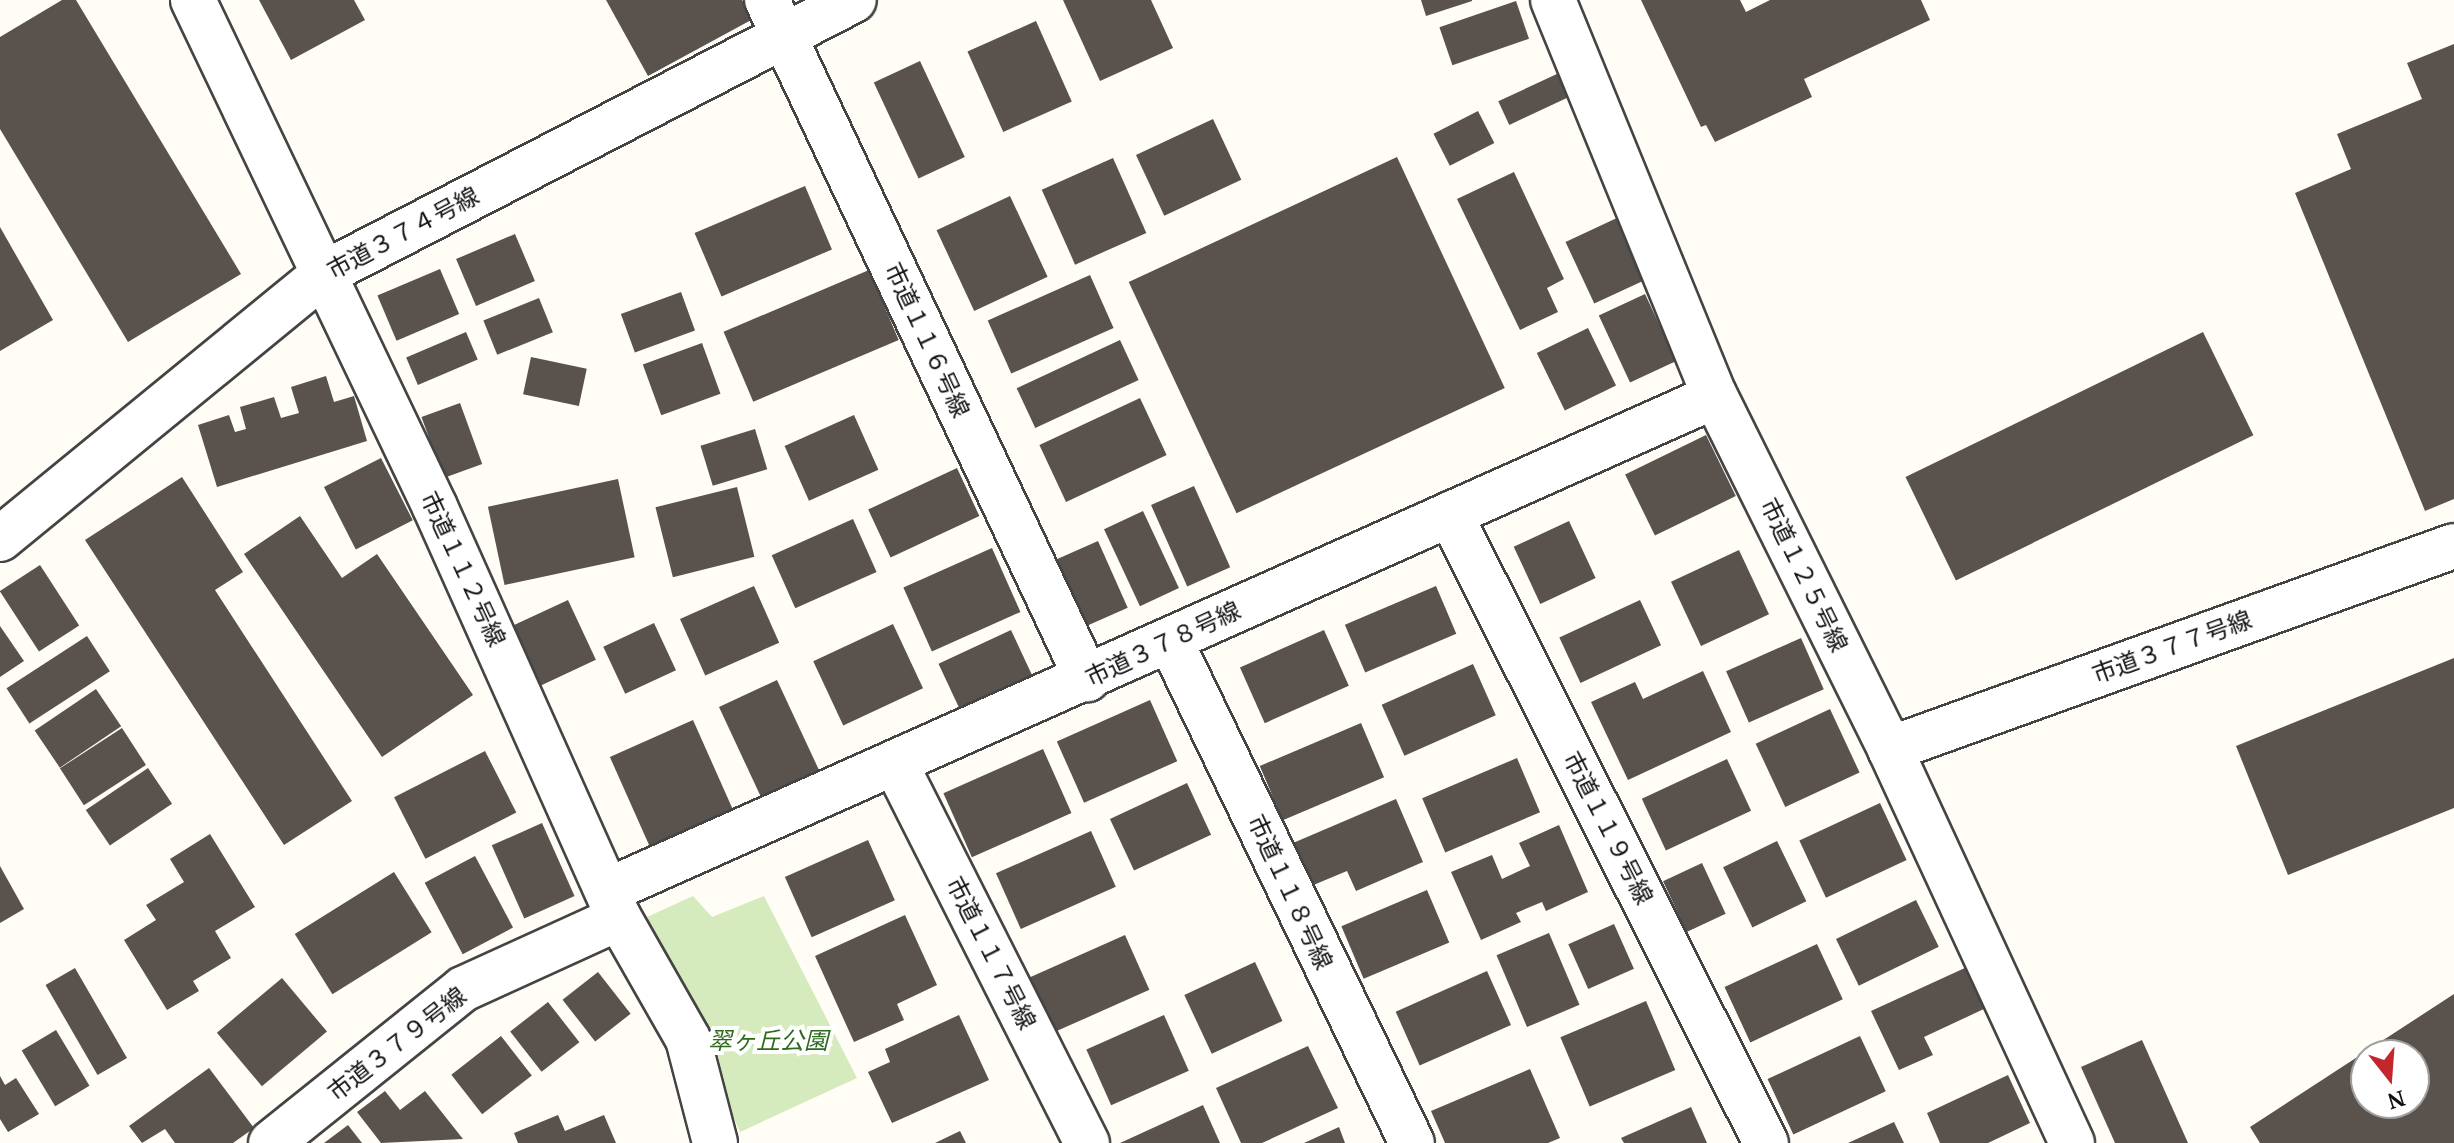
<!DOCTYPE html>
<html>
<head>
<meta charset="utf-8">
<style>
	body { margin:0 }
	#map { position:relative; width:2454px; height:1143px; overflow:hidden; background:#fffdf5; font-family:"PT Serif","Noto Sans JP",serif }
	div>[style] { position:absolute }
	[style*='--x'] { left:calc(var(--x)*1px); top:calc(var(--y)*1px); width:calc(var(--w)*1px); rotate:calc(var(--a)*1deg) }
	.green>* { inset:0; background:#d5ebbd }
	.building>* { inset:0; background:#5a524d; transform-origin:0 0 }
	.roads { filter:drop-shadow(2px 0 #444) drop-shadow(-2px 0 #444) drop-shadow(0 2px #444) drop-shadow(0 -2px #444) }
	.minor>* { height:44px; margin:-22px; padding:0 22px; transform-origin:22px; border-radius:22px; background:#fff }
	span { translate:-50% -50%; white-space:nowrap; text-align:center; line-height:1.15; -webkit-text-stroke:8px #fff; paint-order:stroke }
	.street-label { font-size:24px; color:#111 }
	.park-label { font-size:24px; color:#2f6b1f; font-style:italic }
	.north { position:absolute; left:2350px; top:1039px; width:80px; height:80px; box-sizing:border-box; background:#fff; border:2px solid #a0a0a0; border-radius:50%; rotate:163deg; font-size:22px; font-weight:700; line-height:32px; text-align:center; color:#111 }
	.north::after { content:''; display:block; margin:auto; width:28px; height:36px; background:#c4262e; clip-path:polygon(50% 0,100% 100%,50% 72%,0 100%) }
</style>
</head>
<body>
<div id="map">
	<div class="green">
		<div style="clip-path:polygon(693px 896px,712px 917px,764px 896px,857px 1078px,740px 1132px,647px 917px)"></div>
	</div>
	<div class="building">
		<div style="clip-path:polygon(62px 0,76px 0,241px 274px,128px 342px,0 129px,0 37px)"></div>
		<div style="clip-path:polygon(259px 0,354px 0,365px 20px,291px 60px)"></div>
		<div style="clip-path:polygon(606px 0,742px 0,753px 19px,648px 76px)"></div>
		<div style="clip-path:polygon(1063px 0,1151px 0,1173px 48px,1100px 81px)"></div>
		<div style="clip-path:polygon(1421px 0,1472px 0,1472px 1px,1426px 16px)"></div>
		<div style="clip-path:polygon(1641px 0,1740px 0,1746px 12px,1770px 0,1921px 0,1930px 20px,1804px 79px,1812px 97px,1715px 142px,1706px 125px,1701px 127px)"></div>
		<div style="left:1516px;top:1px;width:40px;height:81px;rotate:71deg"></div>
		<div style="left:1036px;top:21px;width:88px;height:75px;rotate:66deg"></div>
		<div style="clip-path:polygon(2454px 44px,2454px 499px,2425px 511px,2295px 193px,2351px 169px,2337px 134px,2422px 99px,2407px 63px)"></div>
		<div style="left:920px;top:61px;width:106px;height:51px;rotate:65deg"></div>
		<div style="left:1559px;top:73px;width:26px;height:67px;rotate:65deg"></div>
		<div style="left:1478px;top:111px;width:36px;height:50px;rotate:63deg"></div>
		<div style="left:1213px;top:119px;width:67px;height:85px;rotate:65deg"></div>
		<div style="left:1397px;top:157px;width:255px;height:296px;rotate:65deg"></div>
		<div style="left:1113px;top:158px;width:82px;height:78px;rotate:66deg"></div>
		<div style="clip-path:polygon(1514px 172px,1564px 279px,1547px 288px,1558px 312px,1520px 330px,1457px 199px)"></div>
		<div style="left:805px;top:186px;width:69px;height:120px;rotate:67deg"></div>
		<div style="left:1010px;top:196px;width:89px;height:81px;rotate:65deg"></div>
		<div style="left:1619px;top:217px;width:68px;height:59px;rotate:65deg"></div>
		<div style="clip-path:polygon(0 227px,53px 320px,0 351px)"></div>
		<div style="left:515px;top:234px;width:51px;height:64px;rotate:67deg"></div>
		<div style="left:440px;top:269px;width:49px;height:68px;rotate:67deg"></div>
		<div style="left:869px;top:270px;width:76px;height:158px;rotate:67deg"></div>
		<div style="left:1090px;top:275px;width:58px;height:112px;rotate:66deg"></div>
		<div style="left:681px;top:292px;width:41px;height:64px;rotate:70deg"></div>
		<div style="left:1645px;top:294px;width:74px;height:51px;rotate:65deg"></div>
		<div style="left:539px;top:298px;width:37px;height:60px;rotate:68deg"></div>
		<div style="left:1588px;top:328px;width:64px;height:57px;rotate:64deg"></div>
		<div style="left:466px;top:332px;width:30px;height:65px;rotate:67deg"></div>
		<div style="left:2203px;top:332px;width:115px;height:331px;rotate:64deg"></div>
		<div style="left:1120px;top:340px;width:44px;height:114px;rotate:65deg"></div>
		<div style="left:702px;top:343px;width:54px;height:63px;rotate:70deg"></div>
		<div style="left:531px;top:357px;width:57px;height:38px;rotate:12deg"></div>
		<div style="clip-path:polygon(326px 376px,334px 402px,354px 396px,367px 441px,217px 487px,198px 425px,229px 415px,235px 432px,246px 429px,240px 407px,274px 397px,281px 418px,299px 413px,291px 387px)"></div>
		<div style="left:1140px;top:398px;width:63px;height:111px;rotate:65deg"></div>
		<div style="left:460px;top:403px;width:65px;height:41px;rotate:70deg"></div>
		<div style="left:854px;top:415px;width:60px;height:76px;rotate:66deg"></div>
		<div style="left:755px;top:429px;width:42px;height:57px;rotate:73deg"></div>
		<div style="left:1706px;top:435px;width:68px;height:90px;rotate:64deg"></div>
		<div style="left:381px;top:458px;width:70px;height:64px;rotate:63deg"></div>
		<div style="left:957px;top:468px;width:53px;height:98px;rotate:65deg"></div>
		<div style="clip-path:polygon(182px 477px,243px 572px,215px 590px,352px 801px,284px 845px,85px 540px)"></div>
		<div style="left:618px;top:479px;width:80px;height:133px;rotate:78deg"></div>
		<div style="left:1194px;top:486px;width:89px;height:47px;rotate:66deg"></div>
		<div style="left:737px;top:487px;width:72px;height:84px;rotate:76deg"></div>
		<div style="left:1143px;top:511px;width:85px;height:43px;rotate:65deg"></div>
		<div style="clip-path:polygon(300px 516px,342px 578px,377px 554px,473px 695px,382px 757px,244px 554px)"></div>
		<div style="left:853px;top:519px;width:58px;height:89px;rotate:66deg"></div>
		<div style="left:1569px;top:521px;width:63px;height:61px;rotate:65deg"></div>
		<div style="left:1098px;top:541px;width:73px;height:47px;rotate:66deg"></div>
		<div style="left:992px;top:548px;width:70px;height:97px;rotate:66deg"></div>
		<div style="left:1739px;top:550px;width:71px;height:75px;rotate:65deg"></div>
		<div style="left:40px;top:565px;width:72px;height:48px;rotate:57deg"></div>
		<div style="left:754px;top:586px;width:62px;height:81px;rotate:66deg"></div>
		<div style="left:1436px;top:586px;width:52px;height:99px;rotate:67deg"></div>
		<div style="left:568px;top:600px;width:66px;height:63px;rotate:65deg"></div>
		<div style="left:1640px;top:600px;width:50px;height:89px;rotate:65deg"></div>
		<div style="left:654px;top:623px;width:52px;height:56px;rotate:65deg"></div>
		<div style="left:893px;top:624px;width:71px;height:88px;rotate:65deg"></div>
		<div style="clip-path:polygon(0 626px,24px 661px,0 677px)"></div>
		<div style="left:1011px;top:630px;width:50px;height:80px;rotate:65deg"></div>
		<div style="left:1324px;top:630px;width:61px;height:92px;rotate:66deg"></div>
		<div style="left:87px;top:636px;width:42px;height:96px;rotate:57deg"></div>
		<div style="left:1801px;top:638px;width:56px;height:82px;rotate:66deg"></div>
		<div style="clip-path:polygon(2454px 658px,2454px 808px,2288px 875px,2236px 746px)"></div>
		<div style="left:1473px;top:664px;width:56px;height:100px;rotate:66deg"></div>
		<div style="clip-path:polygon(1703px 671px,1731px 732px,1628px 780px,1591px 702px,1635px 682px,1643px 699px)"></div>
		<div style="left:777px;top:680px;width:102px;height:64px;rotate:65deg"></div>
		<div style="left:96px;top:689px;width:45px;height:74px;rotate:56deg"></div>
		<div style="left:1150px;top:700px;width:67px;height:102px;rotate:66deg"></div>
		<div style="left:1830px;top:709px;width:70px;height:82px;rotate:65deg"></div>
		<div style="left:693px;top:720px;width:104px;height:91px;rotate:66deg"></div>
		<div style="left:1361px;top:723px;width:59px;height:110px;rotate:67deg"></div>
		<div style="left:122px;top:728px;width:44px;height:74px;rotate:57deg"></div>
		<div style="left:1043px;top:749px;width:70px;height:109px;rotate:66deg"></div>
		<div style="left:485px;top:751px;width:69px;height:102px;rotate:63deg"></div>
		<div style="left:1517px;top:758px;width:59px;height:103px;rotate:67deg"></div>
		<div style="left:1727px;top:759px;width:57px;height:94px;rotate:65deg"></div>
		<div style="left:148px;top:768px;width:43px;height:75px;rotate:56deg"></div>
		<div style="left:1187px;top:783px;width:57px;height:85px;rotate:65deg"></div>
		<div style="clip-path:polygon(1396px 799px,1423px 862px,1356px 891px,1347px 871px,1311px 886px,1293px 843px)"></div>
		<div style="left:1880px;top:803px;width:63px;height:89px;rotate:65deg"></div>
		<div style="left:542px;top:823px;width:80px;height:55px;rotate:66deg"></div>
		<div style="clip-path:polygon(1559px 825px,1588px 892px,1546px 911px,1542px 902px,1516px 913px,1521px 922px,1481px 940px,1451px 872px,1492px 855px,1502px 879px,1530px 866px,1519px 843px)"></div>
		<div style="left:1091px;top:831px;width:61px;height:104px;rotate:66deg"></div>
		<div style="clip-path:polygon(210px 834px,255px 907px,215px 931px,231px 958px,193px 981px,199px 991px,167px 1010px,124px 940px,156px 920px,146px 905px,184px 882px,170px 859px)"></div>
		<div style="left:868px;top:840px;width:66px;height:91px;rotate:66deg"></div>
		<div style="left:1777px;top:841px;width:67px;height:60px;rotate:64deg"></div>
		<div style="left:475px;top:856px;width:81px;height:57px;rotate:62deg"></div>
		<div style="left:1702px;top:863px;width:56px;height:43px;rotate:65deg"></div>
		<div style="clip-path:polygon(0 866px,24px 909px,0 923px)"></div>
		<div style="left:394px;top:872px;width:71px;height:117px;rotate:58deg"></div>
		<div style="left:1427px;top:890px;width:57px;height:93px;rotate:67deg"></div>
		<div style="left:1916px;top:900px;width:52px;height:89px;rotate:64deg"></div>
		<div style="clip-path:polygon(905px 915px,937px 985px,897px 1004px,904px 1020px,854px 1042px,815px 956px)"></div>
		<div style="left:1614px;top:924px;width:49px;height:50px;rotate:66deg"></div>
		<div style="left:1549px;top:933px;width:78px;height:57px;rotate:67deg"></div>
		<div style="left:1125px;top:935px;width:60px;height:104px;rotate:66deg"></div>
		<div style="left:1817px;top:944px;width:61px;height:102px;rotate:65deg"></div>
		<div style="left:1255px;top:962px;width:65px;height:78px;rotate:65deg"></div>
		<div style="clip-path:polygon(1967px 967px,1986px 1008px,1924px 1037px,1933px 1055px,1899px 1070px,1871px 1011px)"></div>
		<div style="left:75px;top:968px;width:104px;height:34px;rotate:60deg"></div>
		<div style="left:1487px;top:971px;width:59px;height:100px;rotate:66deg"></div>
		<div style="left:598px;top:972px;width:53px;height:45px;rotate:52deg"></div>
		<div style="left:282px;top:978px;width:70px;height:85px;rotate:50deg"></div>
		<div style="clip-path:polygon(evenodd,2454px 994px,2454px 1143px,2260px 1143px,2250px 1127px,2454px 994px,2366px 1055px,2414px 1055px,2414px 1103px,2366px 1103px,2366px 1055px)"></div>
		<div style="left:1646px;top:1001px;width:75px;height:93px;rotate:67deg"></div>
		<div style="left:548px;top:1002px;width:51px;height:48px;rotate:52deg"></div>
		<div style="clip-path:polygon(959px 1015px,989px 1080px,892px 1123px,868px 1072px,890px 1062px,885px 1049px)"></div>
		<div style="left:1164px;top:1015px;width:61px;height:85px;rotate:66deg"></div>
		<div style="left:56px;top:1030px;width:65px;height:40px;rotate:59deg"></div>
		<div style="left:501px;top:1036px;width:50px;height:63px;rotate:52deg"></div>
		<div style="left:1860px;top:1036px;width:61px;height:102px;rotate:65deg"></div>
		<div style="clip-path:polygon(2142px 1040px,2188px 1143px,2115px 1143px,2081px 1067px)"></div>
		<div style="clip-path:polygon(1308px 1046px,1338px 1108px,1262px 1143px,1241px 1143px,1216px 1088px)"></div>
		<div style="clip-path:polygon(209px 1068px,254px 1128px,233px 1143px,175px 1143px,165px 1129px,142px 1143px,129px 1126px)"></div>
		<div style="clip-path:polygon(1530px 1069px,1560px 1138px,1548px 1143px,1445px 1143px,1431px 1111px)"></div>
		<div style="clip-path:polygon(2008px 1075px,2030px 1123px,1988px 1143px,1940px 1143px,1927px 1113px)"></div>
		<div style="clip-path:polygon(0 1076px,5px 1085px,16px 1078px,39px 1114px,8px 1132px,0 1119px)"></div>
		<div style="clip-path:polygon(385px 1091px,400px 1110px,425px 1091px,463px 1139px,381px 1143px,357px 1112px)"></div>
		<div style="clip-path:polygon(1203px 1105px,1220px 1143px,1120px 1143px)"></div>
		<div style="clip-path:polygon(1691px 1107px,1707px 1143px,1624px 1143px,1621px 1138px)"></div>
		<div style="clip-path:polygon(558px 1115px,565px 1131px,604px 1115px,616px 1143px,518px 1143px,514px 1133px)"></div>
		<div style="clip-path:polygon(1894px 1122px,1904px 1143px,1848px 1143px)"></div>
		<div style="clip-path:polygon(348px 1125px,362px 1143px,324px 1143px)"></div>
		<div style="clip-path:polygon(1339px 1127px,1345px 1143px,1304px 1143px)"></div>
		<div style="clip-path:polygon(960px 1131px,966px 1143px,935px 1143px)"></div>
	</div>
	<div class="roads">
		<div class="minor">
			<div style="--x:193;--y:0;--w:562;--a:64.48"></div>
			<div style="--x:435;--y:507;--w:450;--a:65.9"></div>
			<div style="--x:619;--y:918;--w:139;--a:60.3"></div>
			<div style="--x:688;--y:1039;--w:107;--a:75.4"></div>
			<div style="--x:767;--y:0;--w:751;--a:64.77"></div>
			<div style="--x:1553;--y:0;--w:428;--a:67.8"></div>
			<div style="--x:1715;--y:396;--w:394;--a:63.6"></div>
			<div style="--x:1890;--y:749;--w:434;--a:65.2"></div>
			<div style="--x:1450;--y:514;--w:704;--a:63.33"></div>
			<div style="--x:0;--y:539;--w:420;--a:-39.3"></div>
			<div style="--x:325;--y:273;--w:595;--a:-27.3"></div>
			<div style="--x:1170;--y:640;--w:558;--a:64.31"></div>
			<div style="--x:1890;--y:749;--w:599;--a:-19.8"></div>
			<div style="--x:895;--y:763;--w:426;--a:63.2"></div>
			<div style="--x:609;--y:890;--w:1211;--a:-24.07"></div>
			<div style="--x:271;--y:1143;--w:246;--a:-38.7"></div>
			<div style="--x:463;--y:989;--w:171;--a:-24.5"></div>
		</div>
	</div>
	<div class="street-label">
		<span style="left:403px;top:233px;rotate:-28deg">市道３７４号線</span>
		<span style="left:927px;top:340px;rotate:65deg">市道１１６号線</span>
		<span style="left:463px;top:569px;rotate:65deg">市道１１２号線</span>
		<span style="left:1804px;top:575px;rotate:64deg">市道１２５号線</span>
		<span style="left:1163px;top:644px;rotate:-25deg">市道３７８号線</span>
		<span style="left:2172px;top:647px;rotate:-20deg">市道３７７号線</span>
		<span style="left:1608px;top:828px;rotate:63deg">市道１１９号線</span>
		<span style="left:1290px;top:892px;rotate:65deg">市道１１８号線</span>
		<span style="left:991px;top:953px;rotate:63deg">市道１１７号線</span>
		<span style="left:397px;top:1044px;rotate:-38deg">市道３７９号線</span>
	</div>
	<div class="park-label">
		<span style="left:768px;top:1041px">翠ヶ丘公園</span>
	</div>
	<div class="north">N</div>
</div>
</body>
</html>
